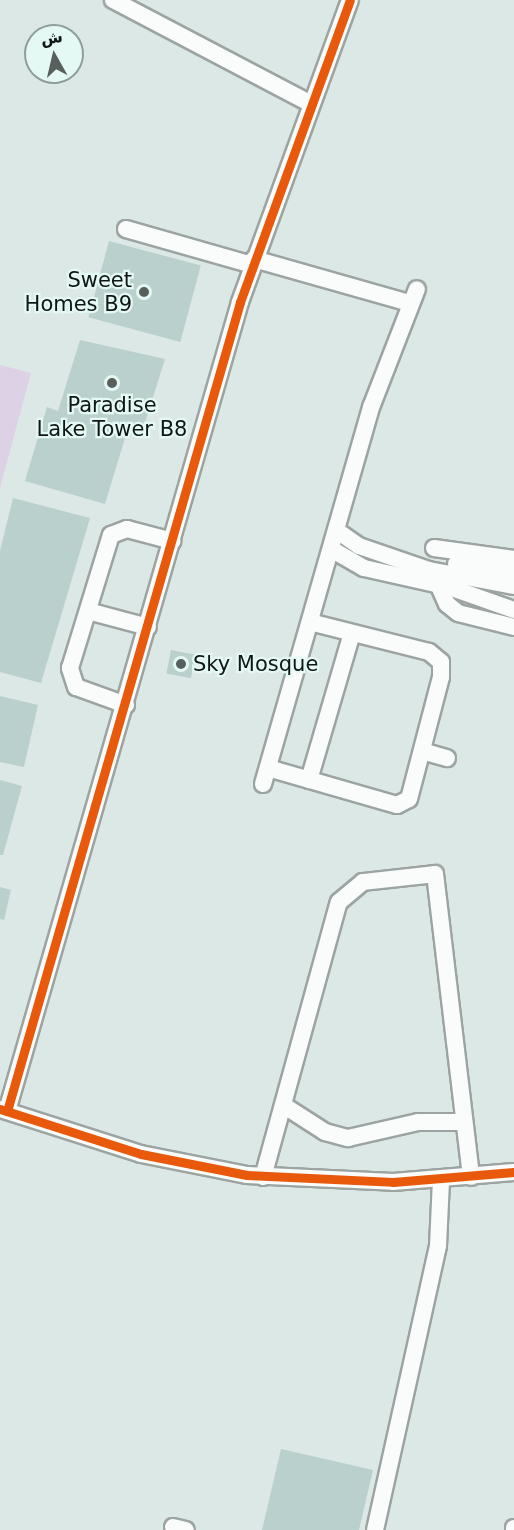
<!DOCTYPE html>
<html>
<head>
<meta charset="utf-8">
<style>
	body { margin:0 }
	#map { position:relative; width:514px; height:1530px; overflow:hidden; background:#dce8e5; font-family:"DejaVu Sans",Cairo,sans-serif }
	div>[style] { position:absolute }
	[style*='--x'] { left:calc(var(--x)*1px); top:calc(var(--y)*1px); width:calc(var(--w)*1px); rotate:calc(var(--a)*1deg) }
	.green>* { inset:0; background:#ddd1e5 }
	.building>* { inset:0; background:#b9d0cc; transform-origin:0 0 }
	.roads { filter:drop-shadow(2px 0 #9ca4a2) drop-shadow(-2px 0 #9ca4a2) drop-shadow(0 2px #9ca4a2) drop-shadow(0 -2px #9ca4a2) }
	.minor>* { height:16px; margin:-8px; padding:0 8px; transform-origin:8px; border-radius:8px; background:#fafcfb }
	.cycleway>* { height:9px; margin:-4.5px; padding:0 4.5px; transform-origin:4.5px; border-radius:4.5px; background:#e8590c }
	.dots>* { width:16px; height:16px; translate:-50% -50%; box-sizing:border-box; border:3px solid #e5f9f4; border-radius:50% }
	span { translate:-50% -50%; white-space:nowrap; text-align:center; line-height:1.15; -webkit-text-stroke:4.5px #e5f9f4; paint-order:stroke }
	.poi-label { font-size:21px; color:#0f1614 }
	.right { translate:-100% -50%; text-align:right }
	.left { translate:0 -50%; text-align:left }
	.north { position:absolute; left:24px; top:24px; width:60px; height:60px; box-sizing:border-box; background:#e5f9f4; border:2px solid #8f9e9a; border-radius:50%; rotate:352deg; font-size:16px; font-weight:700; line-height:24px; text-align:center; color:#0f1614 }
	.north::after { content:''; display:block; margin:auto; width:21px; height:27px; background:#57605d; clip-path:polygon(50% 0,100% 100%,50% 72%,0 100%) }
</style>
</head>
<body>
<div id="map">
	<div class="green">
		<div style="clip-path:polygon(0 365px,31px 373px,0 488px)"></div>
	</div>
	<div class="building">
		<div style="left:109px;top:241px;width:95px;height:79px;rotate:15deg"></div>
		<div style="clip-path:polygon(80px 340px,165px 359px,142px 432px,128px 428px,105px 504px,25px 481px,47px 407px,58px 411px)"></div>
		<div style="clip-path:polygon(13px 498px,90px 518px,41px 683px,0 672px,0 551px)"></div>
		<div style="left:171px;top:650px;width:25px;height:24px;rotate:11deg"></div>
		<div style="clip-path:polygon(0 696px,38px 705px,24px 767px,0 762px)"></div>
		<div style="clip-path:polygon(0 780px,22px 786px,3px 855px,0 855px)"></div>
		<div style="clip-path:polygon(0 887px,11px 890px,4px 920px,0 919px)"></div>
		<div style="clip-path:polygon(281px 1449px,373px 1470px,359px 1530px,262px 1530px)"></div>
	</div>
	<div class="roads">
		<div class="minor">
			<div style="--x:113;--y:0;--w:221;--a:27.7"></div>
			<div style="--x:126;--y:229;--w:131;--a:15.9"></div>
			<div style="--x:254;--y:259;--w:161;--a:15.8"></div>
			<div style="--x:336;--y:530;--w:28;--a:35"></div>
			<div style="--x:359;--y:546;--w:74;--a:18.9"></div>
			<div style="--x:429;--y:570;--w:86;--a:10.7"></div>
			<div style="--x:434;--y:548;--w:81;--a:7.8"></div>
			<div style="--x:331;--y:549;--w:38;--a:30"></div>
			<div style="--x:364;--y:568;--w:87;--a:12.6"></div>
			<div style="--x:449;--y:587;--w:69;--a:19.5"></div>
			<div style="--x:456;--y:564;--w:59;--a:8.8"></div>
			<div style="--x:438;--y:584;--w:22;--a:66"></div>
			<div style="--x:447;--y:604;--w:14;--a:39"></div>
			<div style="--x:458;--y:613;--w:58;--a:14"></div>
			<div style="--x:88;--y:611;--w:62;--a:14.9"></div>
			<div style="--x:126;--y:705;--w:53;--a:-160.2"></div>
			<div style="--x:76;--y:687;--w:20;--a:-108"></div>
			<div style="--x:70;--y:668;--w:139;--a:-72.9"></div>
			<div style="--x:111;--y:535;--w:17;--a:-21"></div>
			<div style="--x:127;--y:529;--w:47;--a:14.9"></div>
			<div style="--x:422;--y:751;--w:26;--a:16"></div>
			<div style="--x:268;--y:768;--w:134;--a:16"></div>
			<div style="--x:397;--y:805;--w:13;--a:-27"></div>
			<div style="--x:409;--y:799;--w:126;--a:-75.3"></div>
			<div style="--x:441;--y:677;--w:15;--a:-90"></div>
			<div style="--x:441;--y:662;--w:16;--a:-140"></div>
			<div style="--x:429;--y:652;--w:123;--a:-165.9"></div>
			<div style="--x:309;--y:780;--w:153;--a:-73.7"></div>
			<div style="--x:263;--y:784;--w:394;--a:-74"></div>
			<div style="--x:372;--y:405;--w:124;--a:-68.8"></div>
			<div style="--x:283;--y:1105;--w:50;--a:32.7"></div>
			<div style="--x:325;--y:1132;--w:24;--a:15"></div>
			<div style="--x:348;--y:1138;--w:72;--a:-12.9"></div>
			<div style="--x:418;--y:1122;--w:46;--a:0"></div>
			<div style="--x:0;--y:1109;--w:148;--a:17.7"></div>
			<div style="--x:141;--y:1154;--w:108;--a:11.2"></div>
			<div style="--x:247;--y:1175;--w:146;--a:2.7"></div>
			<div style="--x:393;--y:1182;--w:121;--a:-4.7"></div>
			<div style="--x:7;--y:1111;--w:842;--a:-73.93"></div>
			<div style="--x:240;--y:302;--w:321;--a:-70"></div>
			<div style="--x:263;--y:1177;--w:285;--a:-74.6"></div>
			<div style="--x:339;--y:902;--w:31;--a:-40"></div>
			<div style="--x:363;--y:882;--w:72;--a:-6.3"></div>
			<div style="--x:435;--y:874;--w:305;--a:83.2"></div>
			<div style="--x:173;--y:1527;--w:13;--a:13"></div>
			<div style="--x:375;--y:1530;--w:291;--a:-77.5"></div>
			<div style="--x:438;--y:1246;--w:66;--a:-87.4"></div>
			<div style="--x:514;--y:1530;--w:2;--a:-90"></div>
		</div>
	</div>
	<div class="cycleway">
		<div style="--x:0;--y:1109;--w:148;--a:17.7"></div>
		<div style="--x:141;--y:1154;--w:108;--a:11.2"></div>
		<div style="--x:247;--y:1175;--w:146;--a:2.7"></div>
		<div style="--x:393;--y:1182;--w:121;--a:-4.7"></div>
		<div style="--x:7;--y:1111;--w:842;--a:-73.93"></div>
		<div style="--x:240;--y:302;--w:321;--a:-70"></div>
	</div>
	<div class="dots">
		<div style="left:144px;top:292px;background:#57605d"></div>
		<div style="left:112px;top:383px;background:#57605d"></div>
		<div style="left:181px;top:664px;background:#57605d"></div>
	</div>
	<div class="poi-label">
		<span class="right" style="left:132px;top:292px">Sweet<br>Homes B9</span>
		<span style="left:112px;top:417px">Paradise<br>Lake Tower B8</span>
		<span class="left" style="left:193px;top:664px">Sky Mosque</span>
	</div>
	<div class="north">ش</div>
</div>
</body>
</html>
